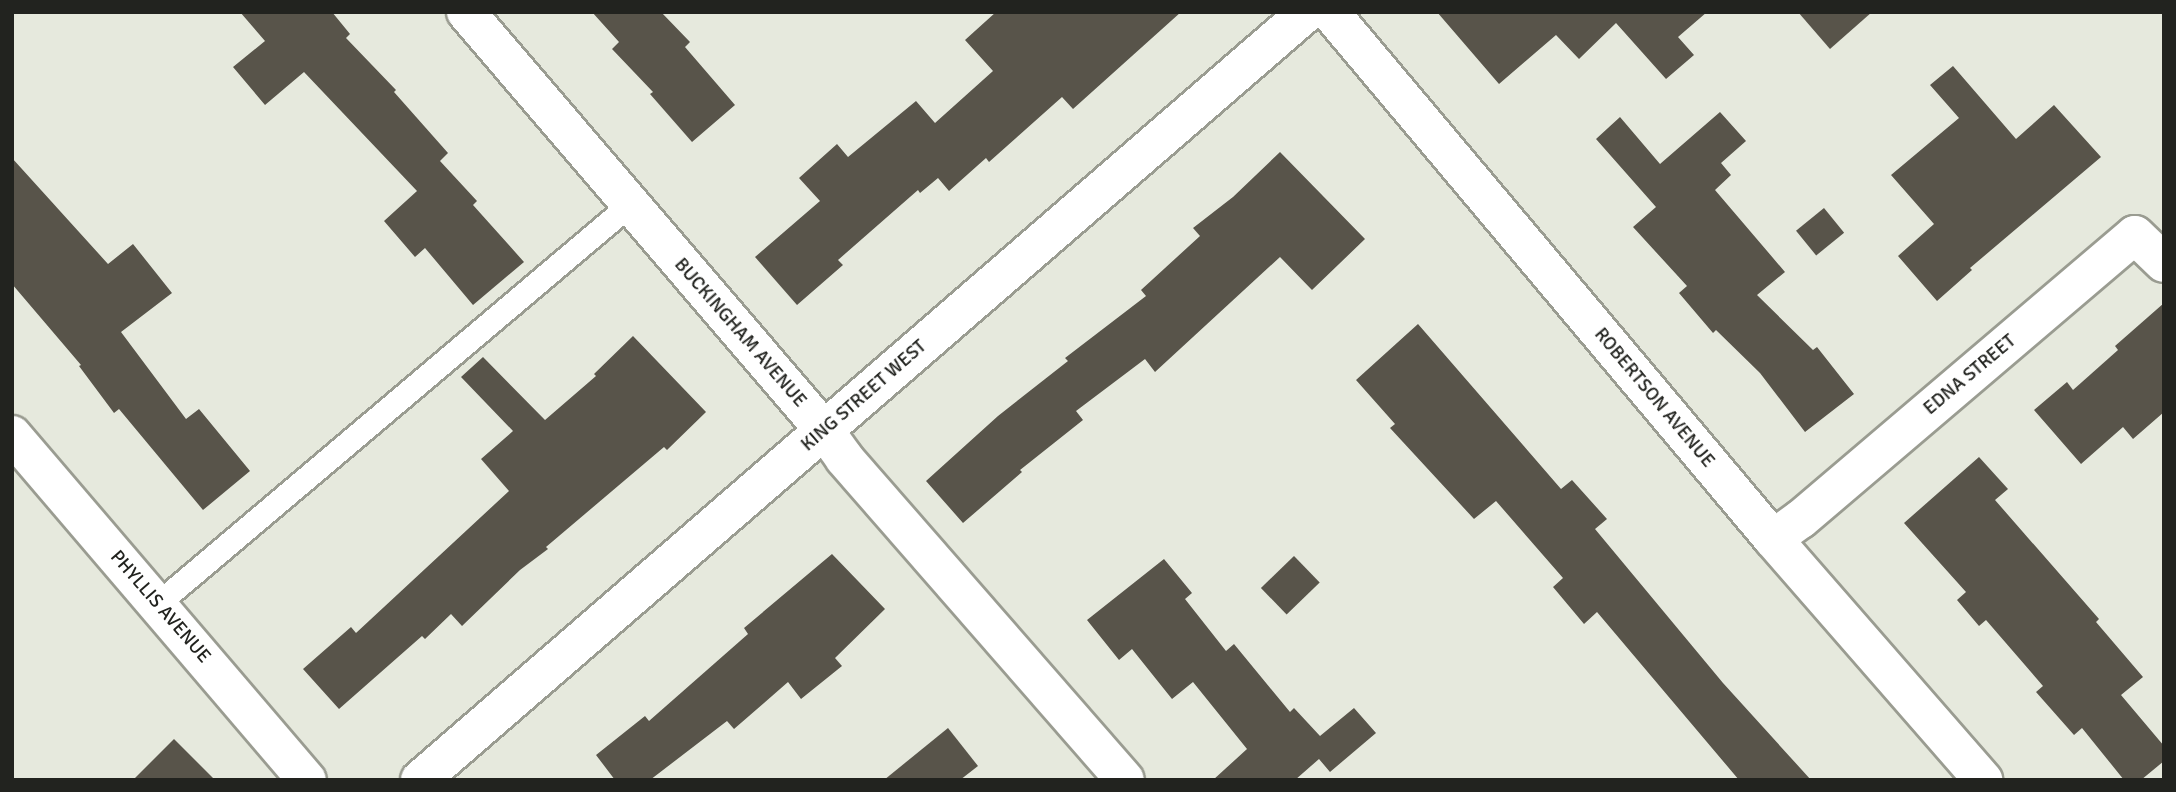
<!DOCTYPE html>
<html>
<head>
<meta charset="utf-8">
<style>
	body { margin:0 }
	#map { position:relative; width:2176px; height:792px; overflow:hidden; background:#e6e9dd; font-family:Signika,sans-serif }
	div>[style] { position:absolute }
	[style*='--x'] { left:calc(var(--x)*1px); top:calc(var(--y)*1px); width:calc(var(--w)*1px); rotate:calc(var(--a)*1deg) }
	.building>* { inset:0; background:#58544a; transform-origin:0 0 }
	.roads { filter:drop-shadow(2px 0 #9a9c91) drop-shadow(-2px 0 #9a9c91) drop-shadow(0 2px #9a9c91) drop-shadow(0 -2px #9a9c91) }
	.service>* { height:23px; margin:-11.5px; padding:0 11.5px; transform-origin:11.5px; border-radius:11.5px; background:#fff }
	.minor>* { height:38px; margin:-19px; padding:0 19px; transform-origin:19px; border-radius:19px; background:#fff }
	.tertiary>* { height:38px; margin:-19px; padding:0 19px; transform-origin:19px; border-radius:19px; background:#fff }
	span { translate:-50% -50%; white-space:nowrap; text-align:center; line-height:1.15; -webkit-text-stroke:7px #fff; paint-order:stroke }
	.street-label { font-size:19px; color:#22231f }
	.frame { position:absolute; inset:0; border:14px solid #22231f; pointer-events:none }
</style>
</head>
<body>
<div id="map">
	<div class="building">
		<div style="clip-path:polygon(240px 12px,332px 12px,350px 34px,346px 38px,396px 90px,394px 92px,448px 153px,440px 161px,477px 201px,473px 205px,524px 262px,473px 305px,425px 248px,415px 257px,384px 221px,417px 191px,304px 72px,265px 105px,233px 67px,265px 41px)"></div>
		<div style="clip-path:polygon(592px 12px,661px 12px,690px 42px,685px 47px,735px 105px,692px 142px,650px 94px,653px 92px,612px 49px,619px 42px)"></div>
		<div style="clip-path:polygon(996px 12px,1181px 12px,1073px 109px,1062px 97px,989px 162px,986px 158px,949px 191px,938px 178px,920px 193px,918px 190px,838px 260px,843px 265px,797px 305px,755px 257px,820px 201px,799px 178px,837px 144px,848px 157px,916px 101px,935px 123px,993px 71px,965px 40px)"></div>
		<div style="clip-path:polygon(1437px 12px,1707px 12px,1678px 37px,1694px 55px,1666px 79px,1616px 23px,1579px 59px,1556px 35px,1499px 84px)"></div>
		<div style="clip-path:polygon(1798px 12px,1872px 12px,1830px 49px)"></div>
		<div style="clip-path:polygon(1953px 66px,2016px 139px,2054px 105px,2101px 157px,1970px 268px,1972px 270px,1937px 301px,1898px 256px,1934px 224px,1891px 175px,1959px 118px,1930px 85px)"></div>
		<div style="clip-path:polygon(1720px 112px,1746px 141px,1721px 163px,1731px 175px,1715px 190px,1785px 272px,1757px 295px,1813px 350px,1817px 347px,1854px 394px,1805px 432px,1760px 373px,1716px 330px,1713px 333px,1679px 293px,1687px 286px,1633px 227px,1656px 207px,1596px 139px,1620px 117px,1660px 164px)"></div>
		<div style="clip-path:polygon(1280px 152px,1365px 239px,1312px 290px,1280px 257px,1155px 372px,1145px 359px,1076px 411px,1083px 420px,1020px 470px,1022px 472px,963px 523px,926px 481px,998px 416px,1068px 361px,1065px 358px,1146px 296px,1141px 290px,1200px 236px,1193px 228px,1233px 197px)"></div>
		<div style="clip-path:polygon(12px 158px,108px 264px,133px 244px,172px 293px,121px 332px,186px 419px,199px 409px,250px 471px,203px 510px,119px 409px,114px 413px,79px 366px,81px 365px,12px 284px)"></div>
		<div style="left:1824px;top:208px;width:32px;height:36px;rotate:51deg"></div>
		<div style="clip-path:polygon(2164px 303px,2164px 412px,2133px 439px,2123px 427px,2081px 464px,2034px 410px,2067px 382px,2073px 390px,2118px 350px,2115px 346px)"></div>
		<div style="clip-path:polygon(1418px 324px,1561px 489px,1572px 480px,1607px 519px,1595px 529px,1723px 683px,1811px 780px,1739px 780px,1597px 612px,1584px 624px,1553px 587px,1563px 578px,1496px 501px,1474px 519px,1390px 428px,1395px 424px,1356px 380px)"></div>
		<div style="clip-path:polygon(633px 336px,706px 412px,667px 450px,664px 447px,546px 547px,548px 549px,520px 570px,462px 626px,451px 614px,425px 639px,422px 636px,339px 709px,303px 669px,351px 627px,356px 633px,509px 491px,481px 459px,513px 431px,461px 377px,483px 357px,545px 420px,596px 376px,594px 374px)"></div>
		<div style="clip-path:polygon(1979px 457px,2008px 489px,1995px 500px,2099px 619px,2096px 622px,2143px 677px,2121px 695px,2164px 746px,2164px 761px,2141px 780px,2124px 780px,2082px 728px,2074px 735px,2036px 692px,2043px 686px,1986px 620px,1979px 626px,1957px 600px,1966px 592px,1904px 523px)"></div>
		<div style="clip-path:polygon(832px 554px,885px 609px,835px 658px,842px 666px,801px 699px,788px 682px,734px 729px,727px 721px,650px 780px,615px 780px,596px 755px,645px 716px,649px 721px,748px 634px,744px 628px)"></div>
		<div style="left:1294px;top:556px;width:37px;height:46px;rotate:46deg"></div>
		<div style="clip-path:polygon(1164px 559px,1192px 593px,1185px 599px,1226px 651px,1234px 644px,1290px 712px,1294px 708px,1320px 736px,1354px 708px,1376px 733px,1330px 772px,1319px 759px,1295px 780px,1213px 780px,1247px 749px,1193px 682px,1172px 699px,1132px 649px,1119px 660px,1087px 620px)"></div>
		<div style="clip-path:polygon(948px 728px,978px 766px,960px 780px,884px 780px)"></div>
		<div style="clip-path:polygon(174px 739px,215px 780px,133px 780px)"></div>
	</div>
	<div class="roads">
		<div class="service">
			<div style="--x:157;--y:604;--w:618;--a:-40.21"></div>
		</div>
		<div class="minor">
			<div style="--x:466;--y:12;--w:550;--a:49.42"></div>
			<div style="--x:824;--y:430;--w:34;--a:54"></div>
			<div style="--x:844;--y:458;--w:427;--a:48.9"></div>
			<div style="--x:1330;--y:12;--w:688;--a:49.95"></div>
			<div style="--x:1773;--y:539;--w:320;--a:48.9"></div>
			<div style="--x:12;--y:435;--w:454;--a:49.5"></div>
			<div style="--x:1773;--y:539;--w:34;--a:-36"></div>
			<div style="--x:1801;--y:519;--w:438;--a:-40.4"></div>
			<div style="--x:2135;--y:235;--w:40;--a:44"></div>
		</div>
		<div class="tertiary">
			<div style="--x:420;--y:780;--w:1173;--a:-40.89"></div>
		</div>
	</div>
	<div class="street-label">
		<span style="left:740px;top:333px;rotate:49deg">BUCKINGHAM AVENUE</span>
		<span style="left:1970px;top:375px;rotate:-40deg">EDNA STREET</span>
		<span style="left:864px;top:396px;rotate:-41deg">KING STREET WEST</span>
		<span style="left:1654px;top:398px;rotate:50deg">ROBERTSON AVENUE</span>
		<span style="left:160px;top:607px;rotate:49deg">PHYLLIS AVENUE</span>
	</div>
	<div class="frame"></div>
</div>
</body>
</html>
